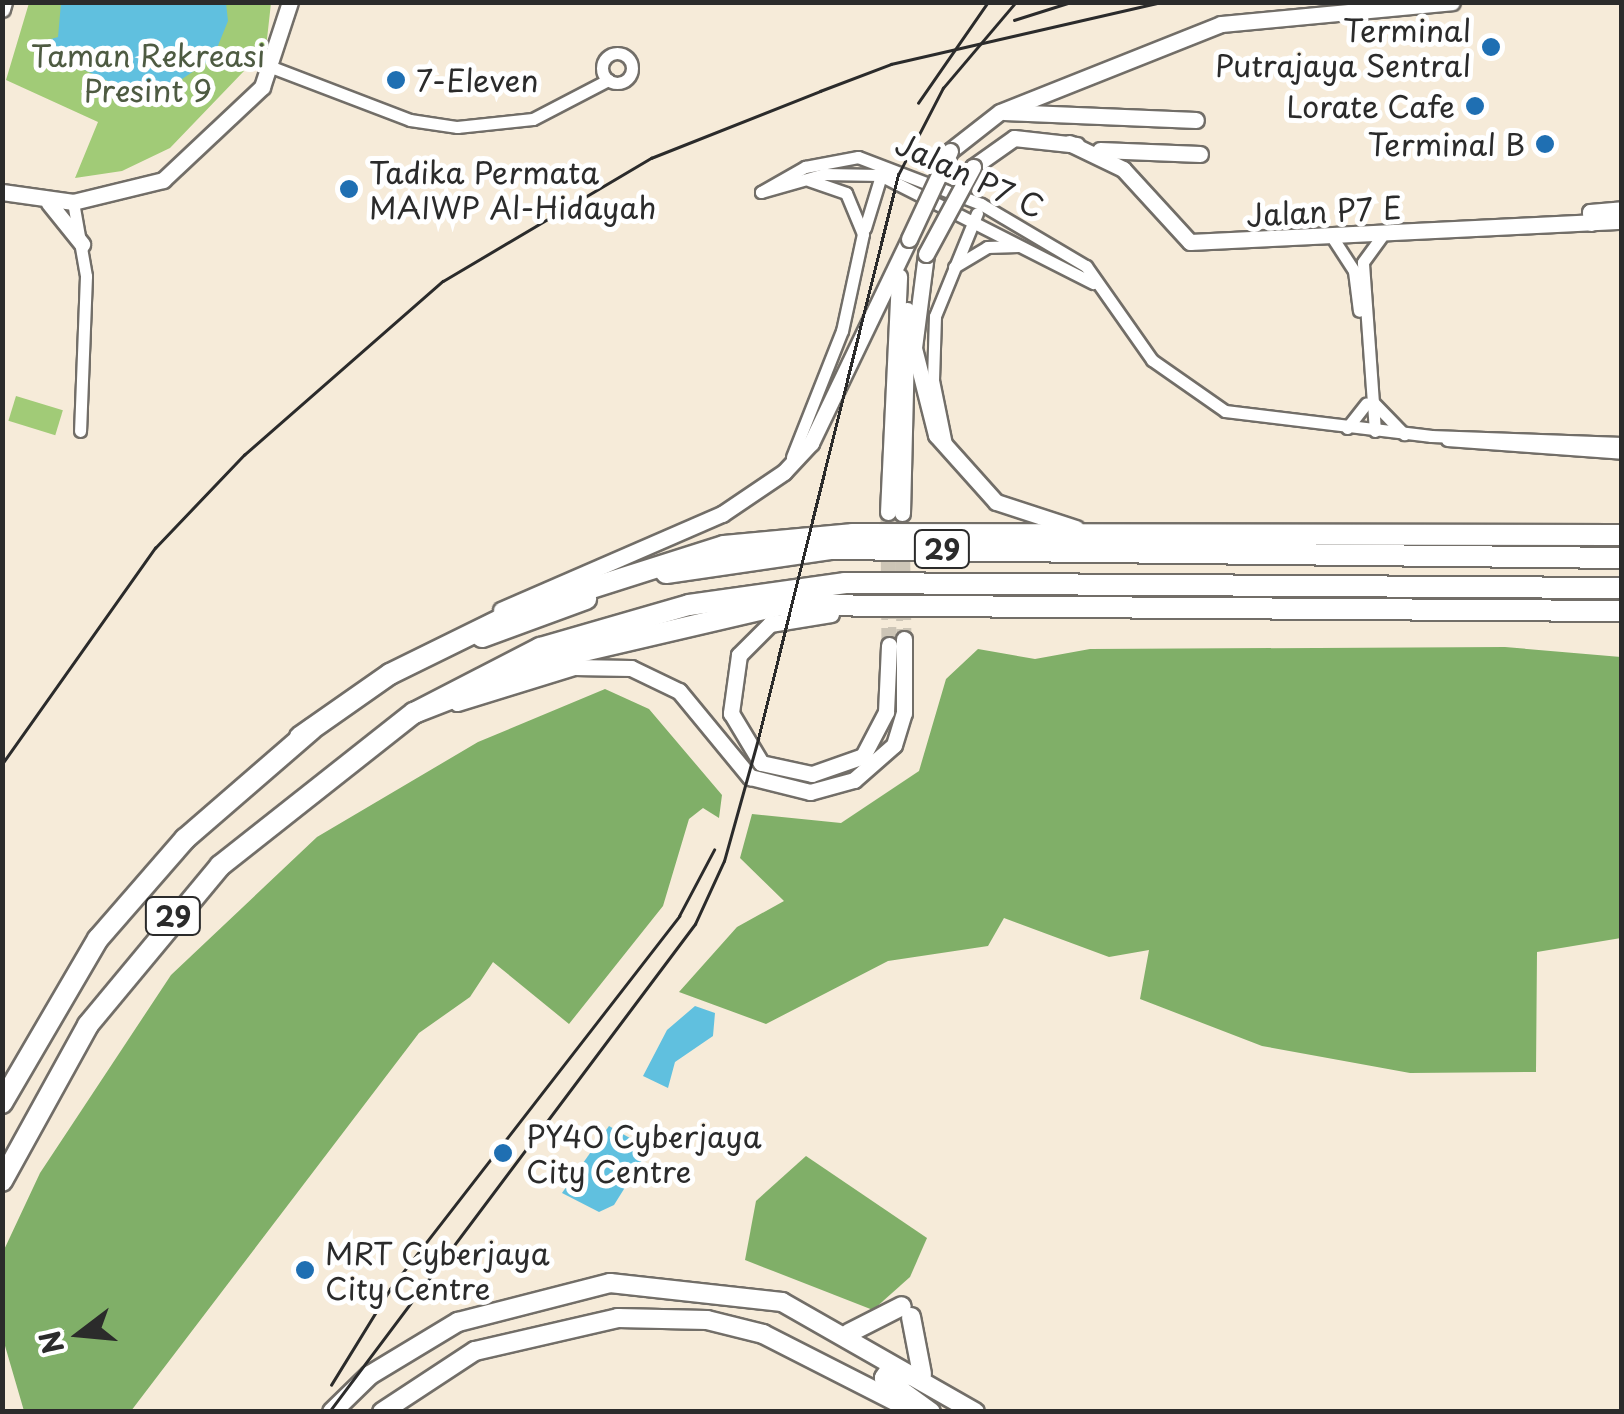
<!DOCTYPE html>
<html>
<head>
<meta charset="utf-8">
<style>
	body { margin:0 }
	#map { position:relative; width:1624px; height:1414px; overflow:hidden; background:#f6ebd9; font-family:"Playpen Sans",sans-serif }
	div>[style] { position:absolute }
	[style*='--x'] { left:calc(var(--x)*1px); top:calc(var(--y)*1px); width:calc(var(--w)*1px); rotate:calc(var(--a)*1deg) }
	.green>* { inset:0; background:#a1cb77; transform-origin:0 0 }
	.forest>* { inset:0; background:#80af68 }
	.water>* { inset:0; background:#60c0df }
	.tertiary-tunnel>* { height:15px; margin-top:-7.5px; transform-origin:0; background:repeating-linear-gradient(90deg,#cdc5b6 0 15px,transparent 0 23px) }
	.roads { filter:drop-shadow(2px 0 #726e68) drop-shadow(-2px 0 #726e68) drop-shadow(0 2px #726e68) drop-shadow(0 -2px #726e68) }
	.minor>* { height:11px; margin:-5.5px; padding:0 5.5px; transform-origin:5.5px; border-radius:5.5px; background:#fff }
	.minor>.ring { margin:-5.5px; padding:0; box-sizing:content-box; background:none; border:11px solid #fff; border-radius:50% }
	.tertiary>* { height:15px; margin:-7.5px; padding:0 7.5px; transform-origin:7.5px; border-radius:7.5px; background:#fff }
	.primary>* { height:18px; margin:-9px; padding:0 9px; transform-origin:9px; border-radius:9px; background:#fff }
	.trunk>* { height:20px; margin:-10px; padding:0 10px; transform-origin:10px; border-radius:10px; background:#fff }
	.motorway>* { height:20px; margin:-10px; padding:0 10px; transform-origin:10px; border-radius:10px; background:#fff }
	.rail>* { height:2.5px; margin:-1.25px; padding:0 1.25px; transform-origin:1.25px; border-radius:1.25px; background:#2b2b2b }
	.bridges { filter:drop-shadow(2px 0 #726e68) drop-shadow(-2px 0 #726e68) drop-shadow(0 2px #726e68) drop-shadow(0 -2px #726e68) }
	.tertiary-bridge>* { height:15px; margin:-7.5px; padding:0 7.5px; transform-origin:7.5px; border-radius:7.5px; background:#fff }
	.dots>* { width:28px; height:28px; translate:-50% -50%; box-sizing:border-box; border:5px solid #fff; border-radius:50% }
	span { translate:-50% -50%; white-space:nowrap; text-align:center; line-height:1.15; -webkit-text-stroke:10px #fff; paint-order:stroke }
	.shield-label span { padding:2px 8px; background:#fff; border:2px solid; border-radius:8px; -webkit-text-stroke-width:0 }
	.shield-label { font-size:28px; color:#2b2b2b; font-weight:700 }
	.poi-label { font-size:30px; color:#2b2b2b }
	.right { translate:-100% -50%; text-align:right }
	.left { translate:0 -50%; text-align:left }
	.park-label { font-size:30px; color:#4e5b42 }
	.street-label { font-size:30px; color:#2b2b2b }
	.frame { position:absolute; inset:0; border:5px solid #2b2b2b; pointer-events:none }
	.north { position:absolute; left:30px; top:1284px; width:100px; height:100px; -webkit-text-stroke:8px #fff; paint-order:stroke; rotate:254deg; font-size:28px; font-weight:700; line-height:40px; text-align:center; color:#2b2b2b }
	.north::after { content:''; display:block; margin:auto; width:35px; height:45px; background:#2b2b2b; clip-path:polygon(50% 0,100% 100%,50% 72%,0 100%) }
</style>
</head>
<body>
<div id="map">
	<div class="green">
		<div style="clip-path:polygon(29px 3px,271px 3px,266px 48px,170px 148px,122px 171px,75px 178px,98px 122px,6px 80px)"></div>
		<div style="left:16px;top:396px;width:49px;height:26px;rotate:17deg"></div>
	</div>
	<div class="forest">
		<div style="clip-path:polygon(1505px 647px,1621px 657px,1621px 938px,1537px 952px,1536px 1072px,1410px 1073px,1262px 1046px,1140px 999px,1149px 950px,1109px 957px,1004px 918px,988px 946px,888px 961px,766px 1024px,679px 992px,737px 927px,784px 901px,740px 858px,752px 814px,841px 823px,919px 771px,946px 679px,978px 649px,1035px 659px,1090px 649px)"></div>
		<div style="clip-path:polygon(605px 689px,649px 709px,722px 795px,719px 818px,703px 808px,689px 819px,663px 906px,569px 1024px,493px 962px,470px 997px,419px 1033px,131px 1411px,24px 1411px,3px 1339px,3px 1252px,40px 1173px,171px 975px,317px 837px,478px 742px)"></div>
		<div style="clip-path:polygon(806px 1156px,927px 1238px,910px 1277px,873px 1310px,745px 1260px,756px 1201px)"></div>
	</div>
	<div class="water">
		<div style="clip-path:polygon(61px 3px,226px 3px,228px 21px,213px 58px,160px 94px,135px 94px,53px 55px,44px 41px,58px 37px)"></div>
		<div style="clip-path:polygon(695px 1006px,715px 1013px,713px 1036px,675px 1062px,668px 1088px,643px 1076px,667px 1030px)"></div>
		<div style="clip-path:polygon(609px 1126px,649px 1149px,614px 1205px,599px 1212px,562px 1193px)"></div>
	</div>
	<div class="tertiary-tunnel">
		<div style="--x:888;--y:512;--w:133;--a:89.6"></div>
		<div style="--x:902;--y:513;--w:126;--a:89.1"></div>
	</div>
	<div class="roads">
		<div class="minor">
			<div class="ring" style="left:602px;top:53px;width:19px;height:19px"></div>
			<div style="--x:274;--y:68;--w:146;--a:20.9"></div>
			<div style="--x:410;--y:120;--w:48;--a:8.5"></div>
			<div style="--x:457;--y:127;--w:76;--a:-6"></div>
			<div style="--x:533;--y:119;--w:85;--a:-27.5"></div>
			<div style="--x:761;--y:192;--w:51;--a:-29.6"></div>
			<div style="--x:805;--y:167;--w:54;--a:-10.7"></div>
			<div style="--x:858;--y:157;--w:132;--a:20.9"></div>
			<div style="--x:981;--y:204;--w:122;--a:30.6"></div>
			<div style="--x:1086;--y:266;--w:115;--a:54.9"></div>
			<div style="--x:1152;--y:360;--w:89;--a:34.9"></div>
			<div style="--x:1225;--y:411;--w:208;--a:6.9"></div>
			<div style="--x:1431;--y:436;--w:191;--a:2.1"></div>
			<div style="--x:761;--y:192;--w:66;--a:-15.9"></div>
			<div style="--x:824;--y:174;--w:56;--a:1"></div>
			<div style="--x:880;--y:175;--w:239;--a:26.9"></div>
			<div style="--x:73;--y:202;--w:75;--a:80"></div>
			<div style="--x:86;--y:276;--w:155;--a:92.2"></div>
			<div style="--x:865;--y:228;--w:62;--a:-73"></div>
			<div style="--x:1334;--y:240;--w:37;--a:57"></div>
			<div style="--x:1354;--y:271;--w:40;--a:82.9"></div>
			<div style="--x:954;--y:267;--w:39;--a:-31"></div>
			<div style="--x:987;--y:247;--w:31;--a:-2"></div>
			<div style="--x:1373;--y:402;--w:45;--a:45.9"></div>
			<div style="--x:1347;--y:428;--w:31;--a:-52"></div>
			<div style="--x:1375;--y:431;--w:169;--a:-94.1"></div>
			<div style="--x:1363;--y:262;--w:31;--a:-54"></div>
			<div style="--x:1447;--y:440;--w:175;--a:4.2"></div>
			<div style="--x:946;--y:444;--w:65;--a:-101.5"></div>
			<div style="--x:933;--y:380;--w:64;--a:-88.2"></div>
			<div style="--x:935;--y:316;--w:111;--a:-67.8"></div>
			<div style="--x:792;--y:457;--w:136;--a:-68.4"></div>
			<div style="--x:842;--y:331;--w:99;--a:-77.8"></div>
			<div style="--x:863;--y:234;--w:44;--a:-112.5"></div>
			<div style="--x:846;--y:193;--w:39;--a:-161"></div>
		</div>
		<div class="tertiary">
			<div style="--x:2;--y:9;--w:7;--a:-74"></div>
			<div style="--x:1004;--y:112;--w:192;--a:2.4"></div>
			<div style="--x:1069;--y:143;--w:60;--a:25.7"></div>
			<div style="--x:1123;--y:169;--w:99;--a:47.5"></div>
			<div style="--x:1190;--y:242;--w:433;--a:-2.8"></div>
			<div style="--x:1100;--y:150;--w:100;--a:2.3"></div>
			<div style="--x:950;--y:151;--w:63;--a:-38"></div>
			<div style="--x:1000;--y:112;--w:238;--a:-21.7"></div>
			<div style="--x:1221;--y:24;--w:232;--a:-5.4"></div>
			<div style="--x:973;--y:167;--w:50;--a:-35.3"></div>
			<div style="--x:1014;--y:138;--w:63;--a:6.3"></div>
			<div style="--x:2;--y:192;--w:72;--a:8"></div>
			<div style="--x:73;--y:202;--w:93;--a:-13.7"></div>
			<div style="--x:163;--y:180;--w:136;--a:-43.2"></div>
			<div style="--x:262;--y:87;--w:89;--a:-71.8"></div>
			<div style="--x:49;--y:203;--w:53;--a:51.2"></div>
			<div style="--x:1591;--y:223;--w:11;--a:-95"></div>
			<div style="--x:1590;--y:212;--w:32;--a:-5"></div>
			<div style="--x:926;--y:254;--w:95;--a:97.3"></div>
			<div style="--x:914;--y:348;--w:90;--a:75.8"></div>
			<div style="--x:936;--y:435;--w:90;--a:48.2"></div>
			<div style="--x:996;--y:502;--w:84;--a:18"></div>
			<div style="--x:888;--y:512;--w:236;--a:-87.3"></div>
			<div style="--x:902;--y:513;--w:203;--a:-88.6"></div>
			<div style="--x:501;--y:610;--w:241;--a:-23.5"></div>
			<div style="--x:722;--y:514;--w:75;--a:-34.1"></div>
			<div style="--x:784;--y:472;--w:40;--a:-47"></div>
			<div style="--x:811;--y:443;--w:226;--a:-64.3"></div>
			<div style="--x:831;--y:614;--w:62;--a:170.7"></div>
			<div style="--x:770;--y:624;--w:44;--a:135"></div>
			<div style="--x:739;--y:655;--w:59;--a:97.9"></div>
			<div style="--x:731;--y:713;--w:58;--a:59"></div>
			<div style="--x:761;--y:763;--w:52;--a:12.2"></div>
			<div style="--x:812;--y:774;--w:54;--a:-19.4"></div>
			<div style="--x:863;--y:756;--w:50;--a:-62.4"></div>
			<div style="--x:886;--y:712;--w:67;--a:-87.4"></div>
			<div style="--x:457;--y:703;--w:122;--a:-17.1"></div>
			<div style="--x:574;--y:667;--w:57;--a:1"></div>
			<div style="--x:631;--y:668;--w:53;--a:25.6"></div>
			<div style="--x:679;--y:691;--w:112;--a:50.5"></div>
			<div style="--x:750;--y:777;--w:62;--a:14"></div>
			<div style="--x:810;--y:792;--w:46;--a:-15.3"></div>
			<div style="--x:854;--y:780;--w:53;--a:-41.2"></div>
			<div style="--x:894;--y:745;--w:34;--a:-73"></div>
			<div style="--x:904;--y:713;--w:74;--a:-90"></div>
		</div>
		<div class="primary">
			<div style="--x:911;--y:1317;--w:58;--a:79.1"></div>
			<div style="--x:849;--y:1333;--w:59;--a:-27"></div>
			<div style="--x:907;--y:1376;--w:18;--a:-158"></div>
			<div style="--x:890;--y:1369;--w:11;--a:124"></div>
			<div style="--x:884;--y:1378;--w:58;--a:35.9"></div>
			<div style="--x:332;--y:1412;--w:53;--a:-44.2"></div>
			<div style="--x:370;--y:1375;--w:103;--a:-31.1"></div>
			<div style="--x:458;--y:1322;--w:157;--a:-14.4"></div>
			<div style="--x:610;--y:1283;--w:173;--a:6.3"></div>
			<div style="--x:782;--y:1302;--w:222;--a:29.7"></div>
			<div style="--x:382;--y:1412;--w:111;--a:-33.3"></div>
			<div style="--x:475;--y:1351;--w:147;--a:-13"></div>
			<div style="--x:618;--y:1318;--w:89;--a:1.3"></div>
			<div style="--x:707;--y:1320;--w:58;--a:14"></div>
			<div style="--x:763;--y:1334;--w:172;--a:27"></div>
		</div>
		<div class="trunk">
			<div style="--x:666;--y:573;--w:166;--a:-8.3"></div>
			<div style="--x:830;--y:549;--w:792;--a:0.65"></div>
			<div style="--x:482;--y:637;--w:111;--a:-20.1"></div>
			<div style="--x:2;--y:1103;--w:190;--a:-59.7"></div>
			<div style="--x:98;--y:939;--w:133;--a:-49"></div>
			<div style="--x:185;--y:839;--w:167;--a:-40.9"></div>
			<div style="--x:2;--y:1181;--w:178;--a:-61.1"></div>
			<div style="--x:88;--y:1025;--w:207;--a:-50.3"></div>
			<div style="--x:220;--y:866;--w:247;--a:-38.3"></div>
			<div style="--x:414;--y:713;--w:142;--a:-27.3"></div>
			<div style="--x:540;--y:648;--w:155;--a:-16.1"></div>
			<div style="--x:689;--y:605;--w:158;--a:-8"></div>
			<div style="--x:845;--y:583;--w:777;--a:0.37"></div>
		</div>
		<div class="motorway">
			<div style="--x:414;--y:713;--w:155;--a:-21.3"></div>
			<div style="--x:558;--y:657;--w:230;--a:-13.1"></div>
			<div style="--x:782;--y:605;--w:840;--a:0.41"></div>
			<div style="--x:300;--y:737;--w:110;--a:-35"></div>
			<div style="--x:390;--y:674;--w:140;--a:-26.2"></div>
			<div style="--x:516;--y:612;--w:218;--a:-17.6"></div>
			<div style="--x:724;--y:546;--w:130;--a:-5.3"></div>
			<div style="--x:853;--y:534;--w:769;--a:0.07"></div>
		</div>
	</div>
	<div class="rail">
		<div style="--x:1014;--y:20;--w:60;--a:-17.5"></div>
		<div style="--x:918;--y:103;--w:123;--a:-55.3"></div>
		<div style="--x:2;--y:764;--w:265;--a:-54.7"></div>
		<div style="--x:155;--y:548;--w:129;--a:-46.3"></div>
		<div style="--x:244;--y:455;--w:264;--a:-41.2"></div>
		<div style="--x:443;--y:281;--w:242;--a:-30.6"></div>
		<div style="--x:651;--y:158;--w:182;--a:-21.6"></div>
		<div style="--x:820;--y:91;--w:76;--a:-20.8"></div>
		<div style="--x:891;--y:64;--w:278;--a:-12.9"></div>
		<div style="--x:331;--y:1385;--w:113;--a:-58.4"></div>
		<div style="--x:390;--y:1289;--w:472;--a:-52.2"></div>
		<div style="--x:679;--y:916;--w:75;--a:-62.1"></div>
		<div style="--x:329;--y:1412;--w:610;--a:-53.13"></div>
		<div style="--x:695;--y:924;--w:69;--a:-65.3"></div>
		<div style="--x:724;--y:861;--w:127;--a:-74.4"></div>
		<div style="--x:758;--y:739;--w:581;--a:-76.06"></div>
		<div style="--x:898;--y:175;--w:98;--a:-62.7"></div>
		<div style="--x:943;--y:88;--w:113;--a:-49.7"></div>
	</div>
	<div class="bridges">
		<div class="tertiary-bridge">
			<div style="--x:909;--y:239;--w:97;--a:-65"></div>
			<div style="--x:926;--y:254;--w:99;--a:-61.6"></div>
		</div>
	</div>
	<div class="dots">
		<div style="left:1491px;top:47px;background:#1f6fb2"></div>
		<div style="left:396px;top:80px;background:#1f6fb2"></div>
		<div style="left:1475px;top:106px;background:#1f6fb2"></div>
		<div style="left:1545px;top:144px;background:#1f6fb2"></div>
		<div style="left:349px;top:189px;background:#1f6fb2"></div>
		<div style="left:503px;top:1153px;background:#1f6fb2"></div>
		<div style="left:305px;top:1270px;background:#1f6fb2"></div>
	</div>
	<div class="shield-label">
		<span style="left:942px;top:549px">29</span>
		<span style="left:173px;top:916px">29</span>
	</div>
	<div class="poi-label">
		<span class="right" style="left:1471px;top:47px">Terminal<br>Putrajaya Sentral</span>
		<span class="left" style="left:416px;top:80px">7-Eleven</span>
		<span class="right" style="left:1455px;top:106px">Lorate Cafe</span>
		<span class="right" style="left:1525px;top:144px">Terminal B</span>
		<span class="left" style="left:369px;top:189px">Tadika Permata<br>MAIWP Al-Hidayah</span>
		<span class="left" style="left:526px;top:1153px">PY40 Cyberjaya<br>City Centre</span>
		<span class="left" style="left:325px;top:1270px">MRT Cyberjaya<br>City Centre</span>
	</div>
	<div class="park-label">
		<span style="left:148px;top:72px">Taman Rekreasi<br>Presint 9</span>
	</div>
	<div class="street-label">
		<span style="left:970px;top:175px;rotate:25deg">Jalan P7 C</span>
		<span style="left:1324px;top:211px;rotate:-3deg">Jalan P7 E</span>
	</div>
	<div class="frame"></div>
	<div class="north">N</div>
</div>
</body>
</html>
